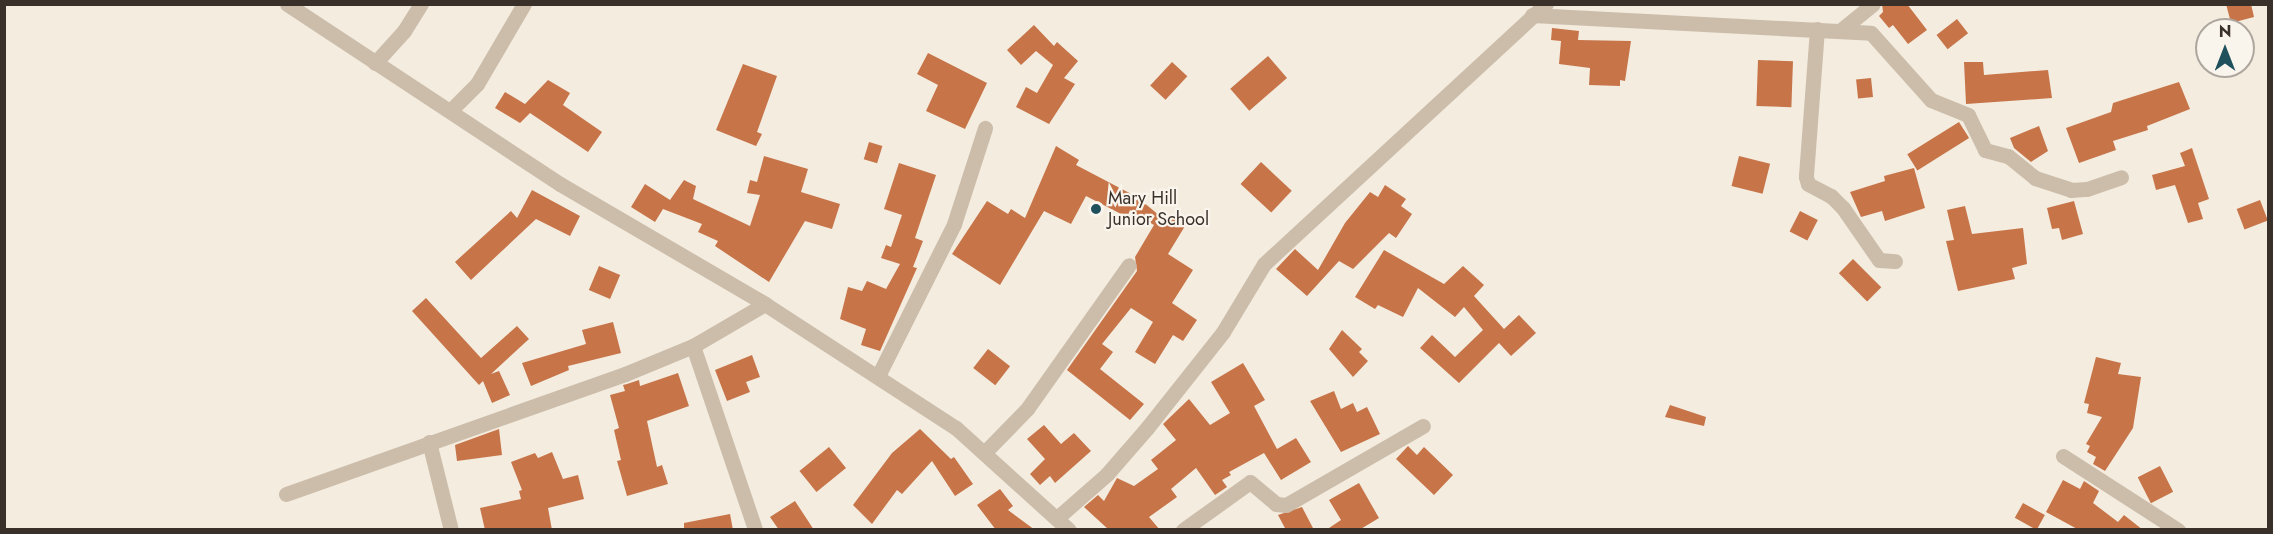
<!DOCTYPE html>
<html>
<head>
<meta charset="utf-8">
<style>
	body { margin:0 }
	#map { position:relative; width:2273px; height:534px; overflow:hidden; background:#f3ecdf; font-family:Jost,sans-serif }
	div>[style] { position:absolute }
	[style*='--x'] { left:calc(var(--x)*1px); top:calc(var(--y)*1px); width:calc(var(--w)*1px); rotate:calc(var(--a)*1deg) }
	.building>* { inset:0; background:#c77449; transform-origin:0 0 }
	.minor>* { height:15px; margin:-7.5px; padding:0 7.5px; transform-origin:7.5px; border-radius:7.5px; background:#ccbdaa }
	.dots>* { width:16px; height:16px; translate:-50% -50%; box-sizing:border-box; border:3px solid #faf5ec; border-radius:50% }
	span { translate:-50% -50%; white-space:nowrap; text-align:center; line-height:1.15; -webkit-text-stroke:4.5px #faf5ec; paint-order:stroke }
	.poi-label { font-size:18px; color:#39302a }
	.left { translate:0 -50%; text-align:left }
	.frame { position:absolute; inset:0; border:6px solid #39302a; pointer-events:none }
	.north { position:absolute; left:2195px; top:18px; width:60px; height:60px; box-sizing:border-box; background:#faf5ec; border:2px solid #ada69e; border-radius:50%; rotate:0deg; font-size:16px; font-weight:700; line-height:24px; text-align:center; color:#39302a }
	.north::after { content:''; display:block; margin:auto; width:21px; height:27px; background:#1e515c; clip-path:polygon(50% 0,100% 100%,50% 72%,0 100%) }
</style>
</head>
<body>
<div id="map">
	<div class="building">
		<div style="clip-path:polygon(1882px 4px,1907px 4px,1927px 30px,1908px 44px,1893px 25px,1889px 28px,1879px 16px,1883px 12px)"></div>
		<div style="clip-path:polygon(2226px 4px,2251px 4px,2254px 17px,2231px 23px)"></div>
		<div style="left:1957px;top:19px;width:18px;height:26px;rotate:52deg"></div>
		<div style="clip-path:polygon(1034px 25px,1054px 46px,1057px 42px,1078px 61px,1064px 78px,1075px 84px,1049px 124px,1016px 107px,1026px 87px,1037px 93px,1053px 65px,1036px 51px,1021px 65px,1007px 50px)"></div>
		<div style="clip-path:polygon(1552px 28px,1579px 31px,1578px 40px,1631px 41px,1625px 81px,1620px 80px,1620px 86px,1589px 85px,1590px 68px,1559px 64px,1561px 41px,1551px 40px)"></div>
		<div style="clip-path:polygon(928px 53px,987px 83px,965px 129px,926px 111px,938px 85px,917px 74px)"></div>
		<div style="left:1268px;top:56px;width:29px;height:50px;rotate:49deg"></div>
		<div style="left:1758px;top:60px;width:35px;height:46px;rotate:2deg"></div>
		<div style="left:1172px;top:62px;width:21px;height:32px;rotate:43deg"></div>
		<div style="clip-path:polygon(1964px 62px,1983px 62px,1984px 75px,2048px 70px,2052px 98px,1966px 104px)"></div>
		<div style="clip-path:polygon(743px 64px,777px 76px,757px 132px,762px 134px,756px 146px,716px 130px)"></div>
		<div style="left:1871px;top:78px;width:19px;height:15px;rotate:84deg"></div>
		<div style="clip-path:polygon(548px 80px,570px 93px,563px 105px,602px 132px,588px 152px,530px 113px,520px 123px,495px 108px,505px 92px,525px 104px)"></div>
		<div style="clip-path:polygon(2179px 82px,2190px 109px,2147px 126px,2148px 130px,2113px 141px,2116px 150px,2079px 163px,2066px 128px,2111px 112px,2113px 103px)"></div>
		<div style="left:1959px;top:122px;width:19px;height:61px;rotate:58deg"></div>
		<div style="clip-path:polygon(2039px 126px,2048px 151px,2031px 162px,2014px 148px,2010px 138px)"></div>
		<div style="left:869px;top:142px;width:14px;height:18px;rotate:17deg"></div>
		<div style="clip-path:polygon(1056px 146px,1079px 160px,1076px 165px,1137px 197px,1160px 216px,1162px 212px,1185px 226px,1168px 254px,1193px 270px,1172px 303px,1197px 320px,1183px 341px,1173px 335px,1155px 364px,1135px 352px,1153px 322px,1131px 308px,1102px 344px,1113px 352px,1100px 369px,1144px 404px,1130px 420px,1067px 370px,1137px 271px,1135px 257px,1154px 225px,1130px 210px,1127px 217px,1086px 196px,1071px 224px,1044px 211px,1000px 285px,952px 254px,987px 201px,1008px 214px,1011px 209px,1025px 218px)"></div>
		<div style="clip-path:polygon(2192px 148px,2209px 199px,2198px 203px,2203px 219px,2188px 223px,2175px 185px,2156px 190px,2152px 175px,2185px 166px,2180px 153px)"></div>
		<div style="clip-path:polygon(764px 156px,808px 169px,801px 192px,840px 204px,832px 229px,805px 221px,769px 282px,715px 246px,718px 241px,698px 232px,702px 224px,663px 209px,655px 222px,631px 207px,645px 184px,670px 200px,684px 180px,696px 186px,693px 199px,750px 226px,760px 195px,747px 193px,750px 180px,757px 182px)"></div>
		<div style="left:1739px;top:156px;width:32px;height:31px;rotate:14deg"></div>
		<div style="left:1261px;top:162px;width:42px;height:30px;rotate:43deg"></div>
		<div style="clip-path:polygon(899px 163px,936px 175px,915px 238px,923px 241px,913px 267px,917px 268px,880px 351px,861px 345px,866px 329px,840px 319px,848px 287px,862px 291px,867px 281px,886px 289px,900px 264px,881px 258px,886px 245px,891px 247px,902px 215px,884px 209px)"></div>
		<div style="clip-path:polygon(1914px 168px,1925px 208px,1885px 221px,1882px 211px,1861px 217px,1850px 192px,1885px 181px,1884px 176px)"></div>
		<div style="clip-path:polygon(1385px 185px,1406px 199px,1401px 206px,1412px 214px,1396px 238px,1389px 233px,1353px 269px,1339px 261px,1307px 296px,1276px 269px,1295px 249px,1318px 270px,1345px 223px,1370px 192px,1378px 197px)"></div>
		<div style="clip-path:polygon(532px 190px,580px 216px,570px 236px,536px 219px,471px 280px,455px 262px,511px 211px,517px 218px)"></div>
		<div style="left:2260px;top:200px;width:22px;height:25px;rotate:69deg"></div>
		<div style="clip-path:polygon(2074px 201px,2083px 234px,2062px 240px,2059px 228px,2052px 229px,2047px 208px)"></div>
		<div style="clip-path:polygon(1965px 206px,1972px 234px,2023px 228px,2027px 264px,2012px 268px,2015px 279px,1958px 291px,1946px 241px,1954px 240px,1947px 210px)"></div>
		<div style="left:1800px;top:211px;width:20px;height:23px;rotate:27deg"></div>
		<div style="clip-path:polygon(1384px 250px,1444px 284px,1463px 266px,1484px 285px,1474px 296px,1504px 329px,1519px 315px,1536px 333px,1511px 356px,1499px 343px,1459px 383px,1420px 348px,1432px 335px,1455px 357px,1483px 330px,1464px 307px,1455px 317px,1418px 288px,1403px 317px,1378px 305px,1375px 309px,1355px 297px)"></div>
		<div style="left:1853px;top:259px;width:40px;height:20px;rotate:45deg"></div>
		<div style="left:599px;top:266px;width:23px;height:26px;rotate:23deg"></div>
		<div style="clip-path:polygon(426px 298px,481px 358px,517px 326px,529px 339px,491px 374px,499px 371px,510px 395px,492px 403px,483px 381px,479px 385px,412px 311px)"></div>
		<div style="clip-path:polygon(613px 322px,621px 353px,568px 366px,569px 370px,531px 386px,522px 363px,586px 344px,582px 330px)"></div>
		<div style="clip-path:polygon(1342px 330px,1362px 349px,1359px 352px,1368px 361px,1353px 377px,1329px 349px)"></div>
		<div style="left:988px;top:349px;width:28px;height:24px;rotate:38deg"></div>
		<div style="clip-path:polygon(752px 355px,760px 377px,746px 382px,750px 392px,727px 401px,715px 370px)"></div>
		<div style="clip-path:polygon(2096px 357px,2121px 363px,2118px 374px,2141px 377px,2133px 428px,2105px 471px,2093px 464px,2096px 457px,2087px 452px,2090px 446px,2086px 444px,2102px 417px,2087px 413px,2089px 404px,2084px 403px)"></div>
		<div style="clip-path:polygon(1243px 363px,1265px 400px,1254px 406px,1277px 449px,1296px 438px,1311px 462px,1281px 480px,1264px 453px,1229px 472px,1231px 475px,1222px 480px,1227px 487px,1215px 495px,1196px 468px,1171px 489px,1177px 497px,1149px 517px,1160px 530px,1109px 530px,1084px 507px,1098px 495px,1104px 501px,1117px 478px,1134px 486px,1158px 469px,1151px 460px,1176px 440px,1163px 424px,1189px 399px,1210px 425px,1230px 413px,1211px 382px)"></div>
		<div style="clip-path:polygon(678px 373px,689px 406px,647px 421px,657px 467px,662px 465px,668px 484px,627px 496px,617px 461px,621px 460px,614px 430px,619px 428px,610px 395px,625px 391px,623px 385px,627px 384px,639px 380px,640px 386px)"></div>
		<div style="clip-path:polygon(1334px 391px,1341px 409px,1353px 403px,1357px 412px,1367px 407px,1380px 434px,1341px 452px,1310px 401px)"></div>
		<div style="clip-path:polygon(1670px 405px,1706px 417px,1704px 426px,1665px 417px)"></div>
		<div style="clip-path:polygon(1044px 425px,1061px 444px,1074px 433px,1091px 451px,1055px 483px,1050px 476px,1040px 485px,1030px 474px,1045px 459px,1027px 439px)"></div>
		<div style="clip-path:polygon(499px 429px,502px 455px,457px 461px,455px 445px)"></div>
		<div style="clip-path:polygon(920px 429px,951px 459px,954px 457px,973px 484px,955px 496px,932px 461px,902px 494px,897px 490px,872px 524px,853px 505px,892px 453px)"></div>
		<div style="clip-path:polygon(1408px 446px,1417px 455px,1424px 447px,1453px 475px,1434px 495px,1396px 459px)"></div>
		<div style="left:829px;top:447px;width:27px;height:38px;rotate:51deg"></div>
		<div style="clip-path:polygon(552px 452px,563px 479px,578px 475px,584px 499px,548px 508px,552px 530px,485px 530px,480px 508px,521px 499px,519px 491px,522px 490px,511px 462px,535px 453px,538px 458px)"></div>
		<div style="left:2160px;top:466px;width:29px;height:25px;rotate:63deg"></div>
		<div style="clip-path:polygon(2063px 480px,2080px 489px,2084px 481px,2099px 491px,2093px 503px,2118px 522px,2124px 515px,2143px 530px,2079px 530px,2046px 512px)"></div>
		<div style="clip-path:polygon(1359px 483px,1379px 518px,1359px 530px,1326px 530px,1341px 520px,1329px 500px)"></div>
		<div style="clip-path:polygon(1000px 489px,1013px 506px,1008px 510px,1035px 530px,996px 530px,977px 505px)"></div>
		<div style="clip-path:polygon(795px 501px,814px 530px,779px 530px,770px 517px)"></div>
		<div style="left:2023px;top:503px;width:25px;height:17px;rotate:29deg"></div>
		<div style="clip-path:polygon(1302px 507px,1314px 530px,1286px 530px,1278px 515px)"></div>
		<div style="clip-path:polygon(730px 514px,733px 530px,684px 530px,684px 523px)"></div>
	</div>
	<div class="minor">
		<div style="--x:287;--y:4;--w:327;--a:33.4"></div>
		<div style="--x:560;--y:184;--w:238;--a:30.3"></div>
		<div style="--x:765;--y:304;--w:228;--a:33"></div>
		<div style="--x:956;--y:428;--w:152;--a:42.1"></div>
		<div style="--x:1532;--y:15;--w:339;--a:3"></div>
		<div style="--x:1871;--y:33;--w:90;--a:48.2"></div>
		<div style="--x:1931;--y:100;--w:40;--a:22"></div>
		<div style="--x:1968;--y:115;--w:39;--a:64"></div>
		<div style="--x:1985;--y:150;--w:24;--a:15"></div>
		<div style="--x:2008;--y:156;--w:35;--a:39"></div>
		<div style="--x:2035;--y:178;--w:38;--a:18"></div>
		<div style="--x:2071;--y:190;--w:16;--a:-4"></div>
		<div style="--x:2087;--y:189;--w:36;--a:-19"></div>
		<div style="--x:1817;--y:29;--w:148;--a:94.3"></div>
		<div style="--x:1806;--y:177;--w:7;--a:74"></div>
		<div style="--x:1808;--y:184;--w:26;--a:28"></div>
		<div style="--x:1831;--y:196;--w:17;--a:45"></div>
		<div style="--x:1843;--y:208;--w:63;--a:55.3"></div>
		<div style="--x:1879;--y:260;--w:16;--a:4"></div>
		<div style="--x:1841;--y:30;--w:41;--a:-39.1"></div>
		<div style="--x:375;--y:63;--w:43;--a:-47.8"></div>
		<div style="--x:404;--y:31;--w:32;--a:-58"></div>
		<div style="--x:450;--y:111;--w:38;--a:-45"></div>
		<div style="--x:477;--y:84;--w:93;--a:-59.6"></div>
		<div style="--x:693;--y:346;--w:193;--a:71.3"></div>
		<div style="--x:878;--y:376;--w:170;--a:-63.4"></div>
		<div style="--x:954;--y:224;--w:101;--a:-72.1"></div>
		<div style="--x:429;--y:442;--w:91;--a:76"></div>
		<div style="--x:984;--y:453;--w:62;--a:-45.7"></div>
		<div style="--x:1027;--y:409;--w:176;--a:-54.7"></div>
		<div style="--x:2063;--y:456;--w:137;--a:32.8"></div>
		<div style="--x:286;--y:494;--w:360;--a:-19.5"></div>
		<div style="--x:625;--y:374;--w:74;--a:-22.4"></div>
		<div style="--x:693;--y:346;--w:83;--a:-30.3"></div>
		<div style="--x:1057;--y:518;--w:67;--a:-41.3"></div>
		<div style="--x:1107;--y:474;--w:61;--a:-49"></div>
		<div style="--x:1147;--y:428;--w:122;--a:-51.6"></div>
		<div style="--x:1223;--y:332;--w:79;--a:-58.9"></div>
		<div style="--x:1264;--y:264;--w:384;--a:-42.7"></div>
		<div style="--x:1183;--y:530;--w:82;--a:-35.6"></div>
		<div style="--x:1250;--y:482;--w:34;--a:40"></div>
		<div style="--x:1276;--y:504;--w:10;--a:6"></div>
		<div style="--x:1286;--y:505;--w:158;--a:-30"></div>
	</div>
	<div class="dots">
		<div style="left:1096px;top:209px;background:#1e515c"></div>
	</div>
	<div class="poi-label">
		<span class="left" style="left:1108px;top:209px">Mary Hill<br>Junior School</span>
	</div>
	<div class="frame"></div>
	<div class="north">N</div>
</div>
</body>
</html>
